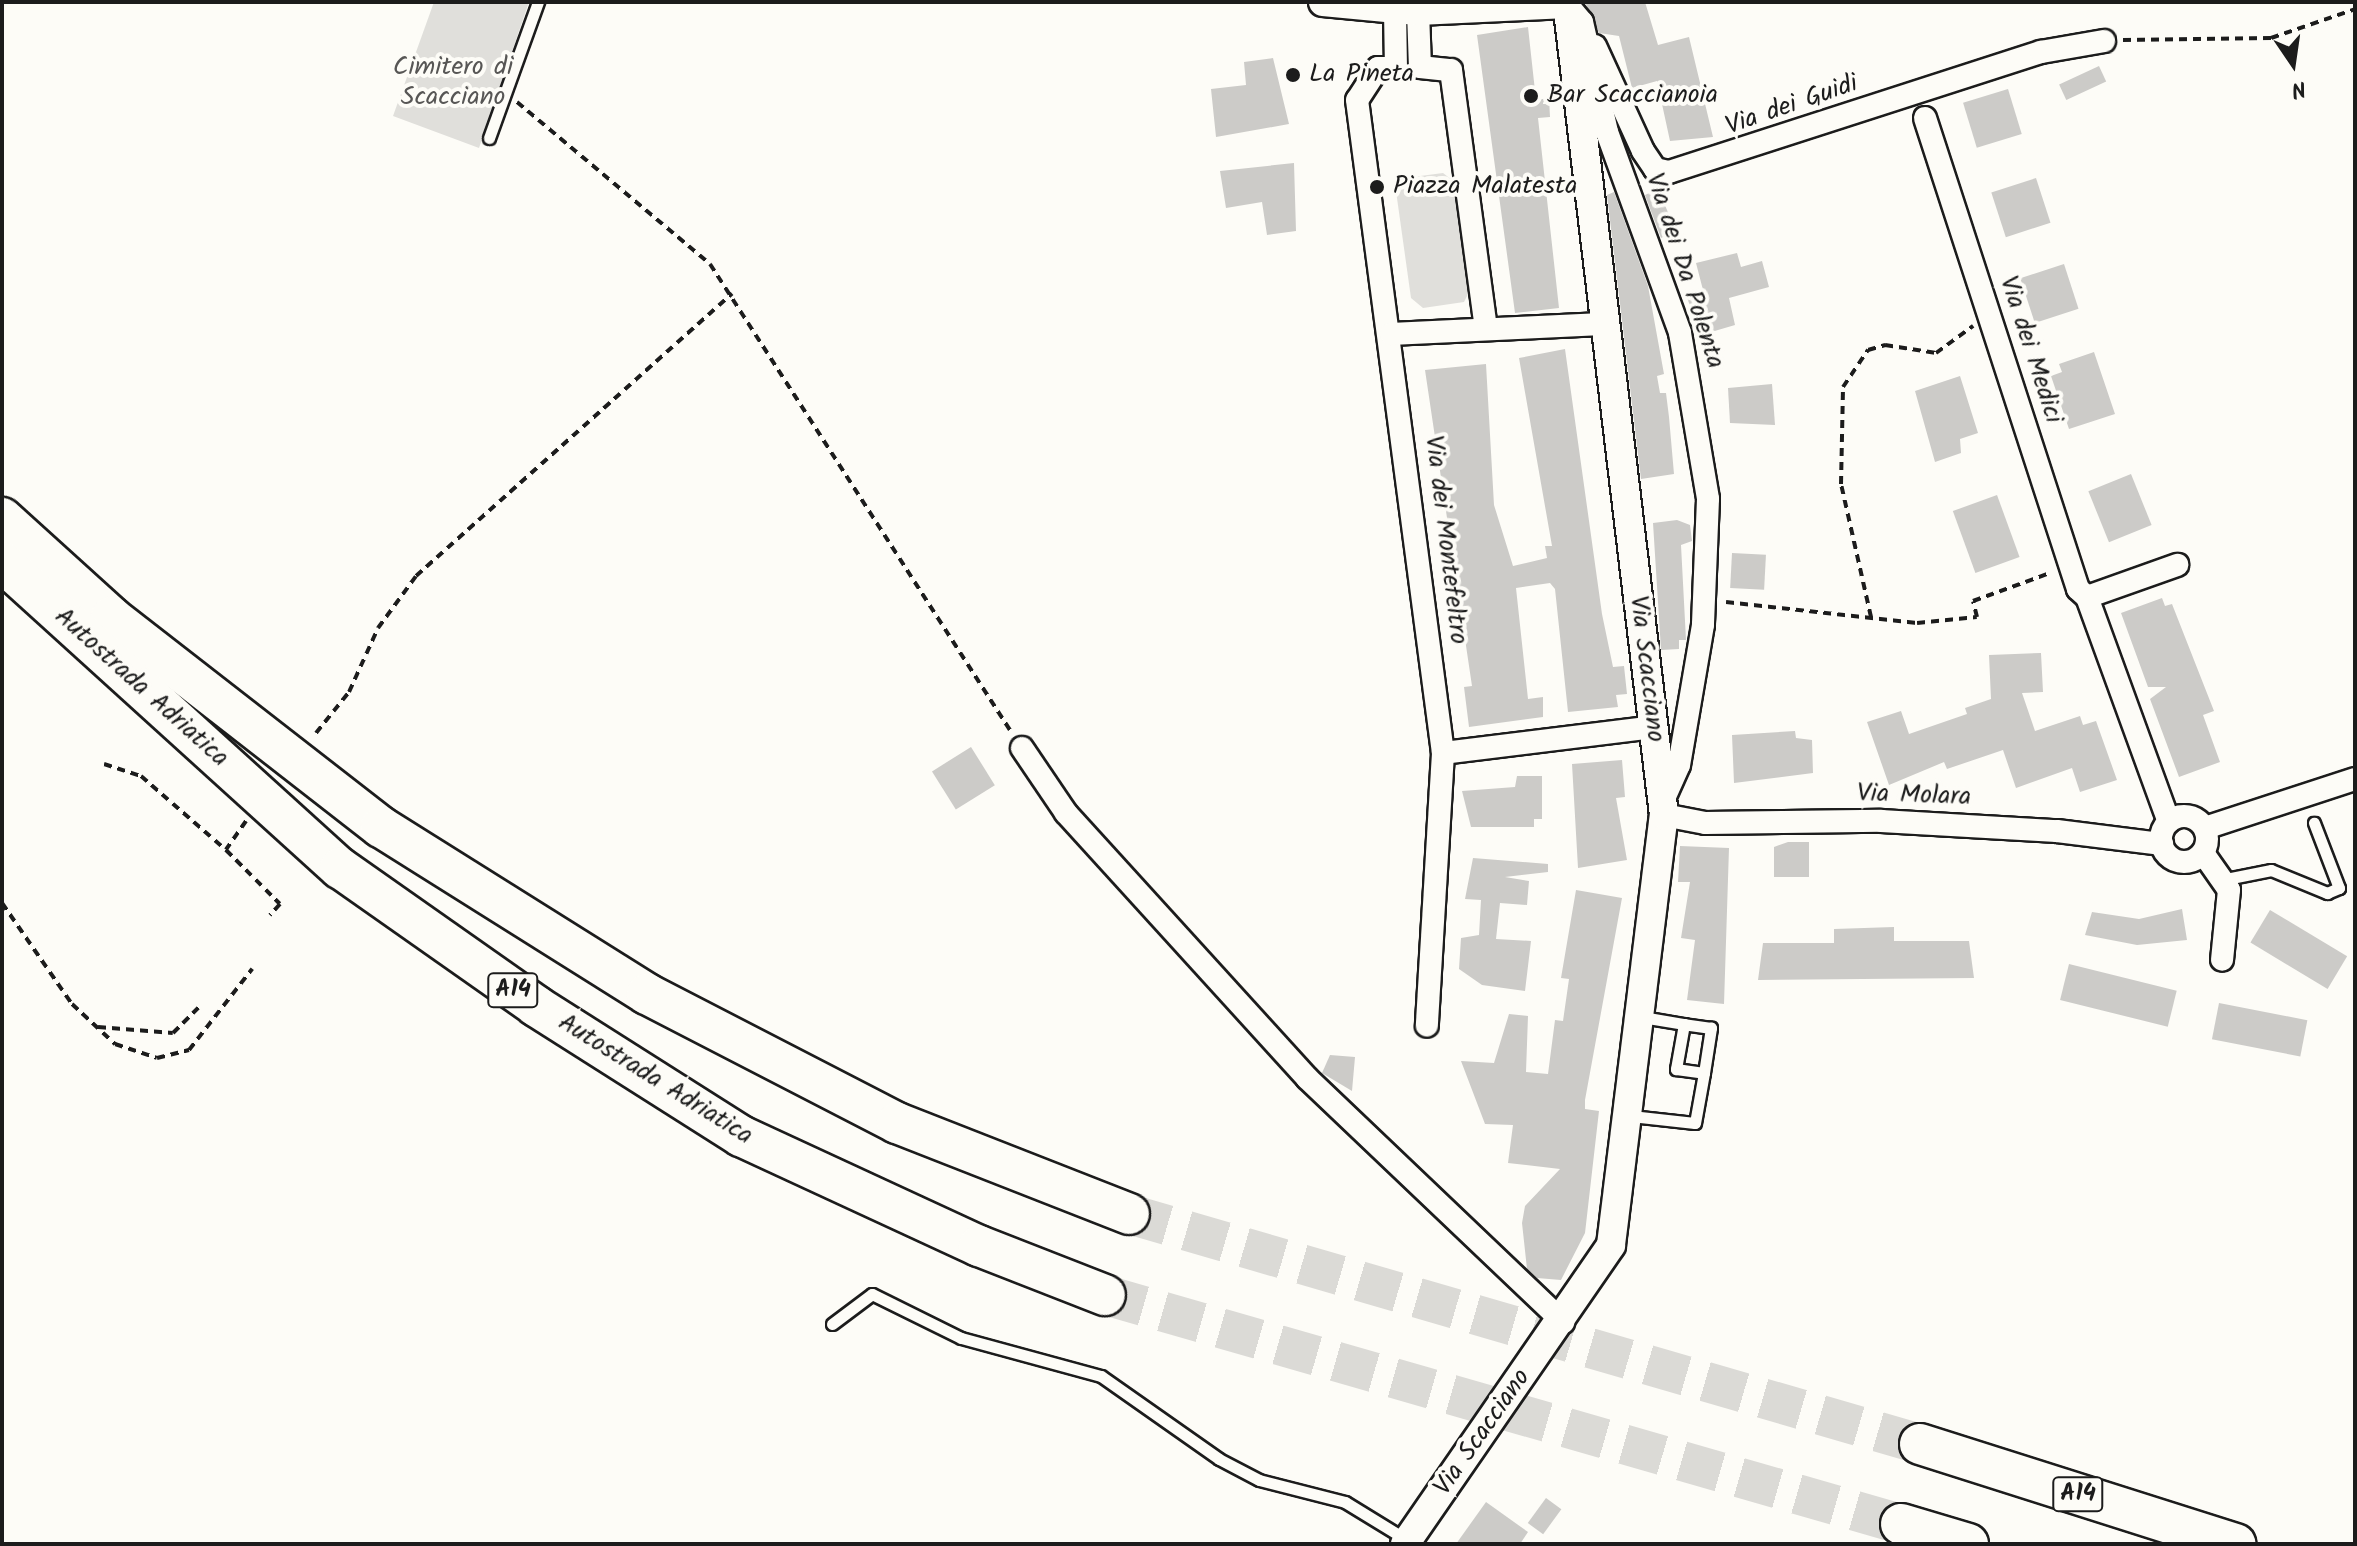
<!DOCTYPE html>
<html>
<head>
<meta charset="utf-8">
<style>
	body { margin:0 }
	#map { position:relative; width:2357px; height:1546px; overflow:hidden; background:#fdfcf7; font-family:Kalam,sans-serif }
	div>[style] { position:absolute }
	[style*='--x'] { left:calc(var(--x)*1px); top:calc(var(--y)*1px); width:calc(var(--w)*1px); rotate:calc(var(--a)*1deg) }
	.green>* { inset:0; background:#e0dfdb }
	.building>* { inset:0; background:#cccbc8; transform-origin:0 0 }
	.motorway-tunnel>* { height:40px; margin-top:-20px; transform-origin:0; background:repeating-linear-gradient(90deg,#dbdad6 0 40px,transparent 0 60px) }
	.path>* { height:4px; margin-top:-2px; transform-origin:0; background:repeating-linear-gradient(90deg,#1c1c1c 0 8px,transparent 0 14px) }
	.roads { filter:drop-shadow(2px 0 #1c1c1c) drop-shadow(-2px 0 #1c1c1c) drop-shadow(0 2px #1c1c1c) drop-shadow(0 -2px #1c1c1c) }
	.service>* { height:11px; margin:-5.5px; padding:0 5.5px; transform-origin:5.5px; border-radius:5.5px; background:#fdfcf7 }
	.minor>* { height:22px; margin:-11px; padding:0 11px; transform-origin:11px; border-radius:11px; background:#fdfcf7 }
	.minor>.ring { margin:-11px; padding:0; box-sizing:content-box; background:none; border:22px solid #fdfcf7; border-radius:50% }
	.tertiary>* { height:28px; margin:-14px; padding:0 14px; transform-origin:14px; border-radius:14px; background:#fdfcf7 }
	.motorway>* { height:40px; margin:-20px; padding:0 20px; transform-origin:20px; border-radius:20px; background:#fdfcf7 }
	.dots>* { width:22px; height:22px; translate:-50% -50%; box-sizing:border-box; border:4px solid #fdfcf7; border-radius:50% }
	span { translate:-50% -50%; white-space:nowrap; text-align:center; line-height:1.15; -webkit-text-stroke:8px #fdfcf7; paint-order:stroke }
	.shield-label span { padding:2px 6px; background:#fdfcf7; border:2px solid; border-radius:6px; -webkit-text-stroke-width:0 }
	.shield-label { font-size:24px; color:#1c1c1c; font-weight:700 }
	.park-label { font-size:26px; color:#575655 }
	.poi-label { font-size:26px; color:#1c1c1c }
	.left { translate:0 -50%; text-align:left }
	.street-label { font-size:26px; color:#1c1c1c }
	.frame { position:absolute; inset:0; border:4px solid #1c1c1c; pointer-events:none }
	.north { position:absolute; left:2253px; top:24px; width:80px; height:80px; -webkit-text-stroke:6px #fdfcf7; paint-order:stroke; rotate:167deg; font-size:22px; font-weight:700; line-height:32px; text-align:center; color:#1c1c1c }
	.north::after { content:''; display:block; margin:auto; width:28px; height:36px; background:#1c1c1c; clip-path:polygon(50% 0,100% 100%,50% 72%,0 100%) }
</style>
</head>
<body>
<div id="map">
	<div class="green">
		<div style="clip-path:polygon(434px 2px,529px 2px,479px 148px,393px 116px)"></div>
		<div style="clip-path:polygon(1443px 173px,1456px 183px,1472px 286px,1464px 302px,1423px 308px,1411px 298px,1396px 191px,1405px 178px)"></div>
	</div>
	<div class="building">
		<div style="clip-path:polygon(1585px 2px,1645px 2px,1658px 45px,1689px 37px,1713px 137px,1670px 141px,1657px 81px,1632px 88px,1619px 36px,1599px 33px)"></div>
		<div style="clip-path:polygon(1528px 27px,1536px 100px,1549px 98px,1550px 117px,1538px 118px,1559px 308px,1515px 313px,1477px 35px)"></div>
		<div style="clip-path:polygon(1273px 58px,1289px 124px,1216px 137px,1211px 89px,1246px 85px,1244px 62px)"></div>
		<div style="left:2099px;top:66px;width:17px;height:44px;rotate:65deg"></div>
		<div style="left:2008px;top:89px;width:47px;height:47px;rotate:73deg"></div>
		<div style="clip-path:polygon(1294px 163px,1296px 231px,1267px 235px,1262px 202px,1226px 208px,1220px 171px)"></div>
		<div style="left:2036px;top:178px;width:47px;height:47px;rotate:72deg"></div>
		<div style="clip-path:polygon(1658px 189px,1676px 231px,1661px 238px,1645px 195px)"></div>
		<div style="clip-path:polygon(1614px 192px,1648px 286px,1664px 374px,1657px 376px,1660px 393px,1666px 393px,1669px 417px,1674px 474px,1641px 479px,1607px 195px)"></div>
		<div style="clip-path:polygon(1737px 253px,1741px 267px,1762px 261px,1769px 287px,1729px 298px,1735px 325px,1701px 335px,1686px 295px,1703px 290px,1696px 263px)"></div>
		<div style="left:2064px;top:264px;width:47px;height:46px;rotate:72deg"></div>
		<div style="clip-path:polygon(1565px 349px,1602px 614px,1613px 667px,1624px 666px,1627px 694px,1616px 695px,1618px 707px,1568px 712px,1555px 589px,1550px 583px,1516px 588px,1528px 699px,1543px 697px,1543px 717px,1469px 727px,1464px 687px,1472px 686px,1425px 370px,1486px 364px,1494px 505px,1513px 566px,1547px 558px,1545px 546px,1552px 546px,1519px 358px)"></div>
		<div style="clip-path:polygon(2094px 352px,2115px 414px,2069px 429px,2051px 376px,2062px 372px,2059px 364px)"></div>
		<div style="clip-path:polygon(1960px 376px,1978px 433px,1960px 439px,1961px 453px,1935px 462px,1915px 391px)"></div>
		<div style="clip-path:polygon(1772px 384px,1775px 425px,1730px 423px,1728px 388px)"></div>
		<div style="left:2131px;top:474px;width:55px;height:46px;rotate:68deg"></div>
		<div style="left:1997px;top:495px;width:66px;height:47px;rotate:70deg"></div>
		<div style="clip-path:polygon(1677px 520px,1690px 525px,1692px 541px,1681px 545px,1686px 640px,1679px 640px,1679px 649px,1661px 650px,1653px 523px)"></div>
		<div style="left:1732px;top:553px;width:34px;height:35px;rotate:3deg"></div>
		<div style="clip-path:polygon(2162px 598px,2165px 606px,2172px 604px,2214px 711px,2203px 715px,2220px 762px,2179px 777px,2150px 699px,2166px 687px,2148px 687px,2121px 613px)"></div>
		<div style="clip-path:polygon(2041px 653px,2043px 692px,2022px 693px,2035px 731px,2080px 716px,2083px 725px,2096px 721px,2117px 780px,2080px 792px,2072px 768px,2016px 788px,2003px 750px,1947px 769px,1944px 762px,1889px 785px,1867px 722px,1901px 711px,1909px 734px,1967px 714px,1965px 708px,1991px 699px,1989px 655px)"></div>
		<div style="clip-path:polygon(1795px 731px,1796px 738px,1812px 740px,1813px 773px,1734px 783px,1732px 735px)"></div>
		<div style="left:971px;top:747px;width:45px;height:46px;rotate:58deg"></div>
		<div style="clip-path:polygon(1622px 760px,1625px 797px,1616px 798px,1627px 860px,1578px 868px,1572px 764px)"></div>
		<div style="clip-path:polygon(1517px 776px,1542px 776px,1542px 819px,1534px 819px,1534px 827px,1471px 827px,1462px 791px,1515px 787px)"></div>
		<div style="clip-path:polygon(1788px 842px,1809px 842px,1809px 877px,1774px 877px,1774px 847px)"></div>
		<div style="clip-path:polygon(1680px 846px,1729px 848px,1724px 1004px,1687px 1000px,1695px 940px,1681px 938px,1690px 882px,1678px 882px)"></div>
		<div style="clip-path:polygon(1473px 858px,1548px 864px,1548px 872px,1505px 877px,1529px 881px,1527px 905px,1500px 903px,1496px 939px,1531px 941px,1525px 991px,1482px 985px,1459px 969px,1461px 938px,1479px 935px,1481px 900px,1465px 899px)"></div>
		<div style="clip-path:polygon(1576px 890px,1622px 898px,1585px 1100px,1585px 1109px,1599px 1111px,1585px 1233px,1561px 1280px,1537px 1278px,1527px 1269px,1522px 1223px,1525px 1206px,1560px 1169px,1508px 1163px,1513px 1125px,1485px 1124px,1461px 1061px,1494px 1063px,1509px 1014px,1528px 1016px,1526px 1072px,1548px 1074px,1555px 1020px,1563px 1021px,1569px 979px,1561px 978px)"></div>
		<div style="clip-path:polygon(2182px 909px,2187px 940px,2137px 945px,2085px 935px,2092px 912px,2139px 919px)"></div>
		<div style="left:2270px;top:910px;width:90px;height:38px;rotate:31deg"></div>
		<div style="clip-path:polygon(1894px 927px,1894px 941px,1969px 941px,1974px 978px,1758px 980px,1763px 943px,1834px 943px,1834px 929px)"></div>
		<div style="left:2069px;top:964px;width:111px;height:37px;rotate:14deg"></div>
		<div style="left:2219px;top:1003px;width:90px;height:37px;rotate:11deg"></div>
		<div style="clip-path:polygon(1330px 1055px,1355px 1057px,1352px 1091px,1322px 1073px)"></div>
		<div style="left:1546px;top:1498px;width:19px;height:31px;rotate:36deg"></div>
		<div style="clip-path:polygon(1486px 1502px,1528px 1532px,1520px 1544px,1456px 1544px)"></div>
	</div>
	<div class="motorway-tunnel">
		<div style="--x:1129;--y:1214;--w:824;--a:16.21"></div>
		<div style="--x:1105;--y:1295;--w:828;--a:16.05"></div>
	</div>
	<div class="path">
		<div style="--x:2123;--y:40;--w:148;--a:-0.8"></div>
		<div style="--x:2271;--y:38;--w:89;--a:-19"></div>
		<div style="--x:517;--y:102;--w:252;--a:40"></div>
		<div style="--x:710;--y:264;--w:554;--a:57.23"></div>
		<div style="--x:1726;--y:602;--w:192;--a:6.3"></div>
		<div style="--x:1917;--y:623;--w:60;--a:-5.7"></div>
		<div style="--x:1977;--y:617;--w:16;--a:-104"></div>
		<div style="--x:1973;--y:601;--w:82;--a:-20"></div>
		<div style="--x:1871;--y:617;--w:136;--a:-102.7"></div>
		<div style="--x:1841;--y:484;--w:97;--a:-88.8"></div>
		<div style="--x:1843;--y:387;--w:45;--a:-56"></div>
		<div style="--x:1868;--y:350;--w:18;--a:-16"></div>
		<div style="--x:1885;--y:345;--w:52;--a:8.9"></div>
		<div style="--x:1936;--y:353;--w:46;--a:-36.1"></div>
		<div style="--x:316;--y:733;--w:53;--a:-51.2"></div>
		<div style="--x:349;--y:692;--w:70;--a:-65.6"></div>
		<div style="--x:378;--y:628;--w:64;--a:-53.8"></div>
		<div style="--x:416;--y:576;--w:424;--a:-41.8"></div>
		<div style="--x:104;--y:764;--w:39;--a:18"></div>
		<div style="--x:141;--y:776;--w:113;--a:41"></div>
		<div style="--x:246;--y:821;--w:35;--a:125"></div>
		<div style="--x:226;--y:850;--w:76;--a:45"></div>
		<div style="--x:280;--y:904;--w:15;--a:132"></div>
		<div style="--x:2;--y:903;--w:123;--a:55.3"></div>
		<div style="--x:72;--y:1004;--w:59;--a:42.9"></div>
		<div style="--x:115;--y:1044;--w:44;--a:18.4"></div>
		<div style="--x:157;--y:1058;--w:33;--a:-14"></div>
		<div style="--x:189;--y:1050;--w:103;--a:-52.1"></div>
		<div style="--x:98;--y:1027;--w:75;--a:4.6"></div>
		<div style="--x:173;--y:1033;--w:41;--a:-45"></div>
	</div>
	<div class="roads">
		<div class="service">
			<div style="--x:489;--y:138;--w:145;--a:-70.2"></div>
			<div style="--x:2226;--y:879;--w:46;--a:-11.3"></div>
			<div style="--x:2271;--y:870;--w:61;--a:22.3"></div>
			<div style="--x:2327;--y:893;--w:13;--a:-23"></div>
			<div style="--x:2339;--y:888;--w:70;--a:-111"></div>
			<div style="--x:1642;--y:1017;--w:43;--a:9.5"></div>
			<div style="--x:1684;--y:1024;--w:46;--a:100.1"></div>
			<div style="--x:1676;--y:1069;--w:28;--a:8"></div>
			<div style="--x:1704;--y:1073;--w:46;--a:-81.2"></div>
			<div style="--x:1711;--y:1028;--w:27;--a:-172"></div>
			<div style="--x:1631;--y:1116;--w:64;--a:6.2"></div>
			<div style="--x:1695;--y:1123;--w:51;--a:-79.8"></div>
			<div style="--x:832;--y:1324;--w:50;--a:-36.9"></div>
			<div style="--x:872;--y:1294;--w:99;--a:26.3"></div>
			<div style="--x:961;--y:1338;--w:145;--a:15.2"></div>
			<div style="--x:1101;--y:1376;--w:144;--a:35.1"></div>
			<div style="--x:1219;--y:1459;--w:45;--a:27.7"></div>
			<div style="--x:1259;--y:1480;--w:89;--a:14.3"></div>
			<div style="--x:1345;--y:1502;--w:73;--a:31.5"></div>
		</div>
		<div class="minor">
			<div style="--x:1571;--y:9;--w:17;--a:50"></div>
			<div style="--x:1582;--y:22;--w:113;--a:77.2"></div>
			<div style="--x:1607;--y:132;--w:214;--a:70"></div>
			<div style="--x:1680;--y:333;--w:168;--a:80.4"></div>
			<div style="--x:1708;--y:499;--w:126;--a:92.3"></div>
			<div style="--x:1703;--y:625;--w:142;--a:99.7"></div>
			<div style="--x:1679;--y:765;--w:39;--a:114"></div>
			<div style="--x:1395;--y:11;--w:57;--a:89"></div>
			<div style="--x:1396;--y:68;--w:18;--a:180"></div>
			<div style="--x:1378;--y:68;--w:38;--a:123"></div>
			<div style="--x:1357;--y:100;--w:659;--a:82.5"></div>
			<div style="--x:1443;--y:753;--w:273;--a:93.4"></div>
			<div style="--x:1418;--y:11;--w:56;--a:88"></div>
			<div style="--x:1420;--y:67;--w:31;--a:6"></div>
			<div style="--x:1451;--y:70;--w:261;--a:82.3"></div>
			<div style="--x:1595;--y:46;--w:115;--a:65.4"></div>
			<div style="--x:1643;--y:151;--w:22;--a:56"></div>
			<div style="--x:1655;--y:169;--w:14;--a:12"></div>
			<div style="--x:1669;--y:172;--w:391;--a:-17.9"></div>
			<div style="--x:2041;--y:52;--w:64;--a:-9.9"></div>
			<div style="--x:1925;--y:118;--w:495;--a:72"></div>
			<div style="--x:2078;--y:589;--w:12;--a:42"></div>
			<div style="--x:2087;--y:597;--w:239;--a:70"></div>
			<div style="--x:1391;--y:334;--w:211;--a:-2.7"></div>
			<div style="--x:2087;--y:597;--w:96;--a:-19.6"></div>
			<div style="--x:1022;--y:748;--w:78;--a:55.9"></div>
			<div style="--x:1066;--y:813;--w:358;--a:47.7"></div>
			<div style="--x:1307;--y:1078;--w:354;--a:43.6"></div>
			<div style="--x:1443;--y:753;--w:213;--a:-7"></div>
			<div style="--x:1664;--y:815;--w:42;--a:11"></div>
			<div style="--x:1705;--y:823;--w:176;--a:-0.7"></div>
			<div style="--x:1881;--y:821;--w:176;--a:3.3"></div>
			<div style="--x:2057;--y:831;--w:106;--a:7.1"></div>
			<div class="ring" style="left:2161px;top:816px;width:24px;height:24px"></div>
			<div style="--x:2205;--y:828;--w:158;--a:-18.1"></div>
			<div style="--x:2203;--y:853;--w:45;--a:54.9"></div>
			<div style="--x:2229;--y:890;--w:70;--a:95.7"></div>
		</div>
		<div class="tertiary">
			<div style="--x:1323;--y:2;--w:95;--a:5.4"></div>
			<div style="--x:1418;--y:11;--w:149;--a:-2.7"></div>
			<div style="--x:1405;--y:1544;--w:363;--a:-55.4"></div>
			<div style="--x:1611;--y:1245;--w:433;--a:-83"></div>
			<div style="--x:1664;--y:815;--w:819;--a:-96.8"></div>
		</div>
		<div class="motorway">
			<div style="--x:2;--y:518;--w:147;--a:42.2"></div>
			<div style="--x:111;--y:617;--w:342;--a:37.9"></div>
			<div style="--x:381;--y:827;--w:314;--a:32.1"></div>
			<div style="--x:647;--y:994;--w:281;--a:27.3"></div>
			<div style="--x:897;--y:1123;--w:249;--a:21.4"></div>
			<div style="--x:2;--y:562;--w:456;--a:42.2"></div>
			<div style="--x:340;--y:868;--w:240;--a:35.1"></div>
			<div style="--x:536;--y:1006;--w:243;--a:32.4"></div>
			<div style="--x:741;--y:1136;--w:262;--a:24.8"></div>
			<div style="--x:979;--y:1246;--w:135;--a:21.3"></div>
			<div style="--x:1920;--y:1444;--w:331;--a:17.6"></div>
			<div style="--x:1901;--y:1524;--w:70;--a:16.6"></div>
		</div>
	</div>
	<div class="dots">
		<div style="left:1293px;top:75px;background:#1c1c1c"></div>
		<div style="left:1531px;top:96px;background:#1c1c1c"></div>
		<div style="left:1377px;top:187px;background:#1c1c1c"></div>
	</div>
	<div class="shield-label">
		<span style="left:513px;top:990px">A14</span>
		<span style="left:2078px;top:1494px">A14</span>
	</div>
	<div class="park-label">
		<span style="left:453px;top:83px">Cimitero di<br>Scacciano</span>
	</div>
	<div class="poi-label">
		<span class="left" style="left:1309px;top:75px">La Pineta</span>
		<span class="left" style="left:1547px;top:96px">Bar Scaccianoia</span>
		<span class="left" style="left:1393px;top:187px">Piazza Malatesta</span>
	</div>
	<div class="street-label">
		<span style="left:1792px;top:106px;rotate:-19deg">Via dei Guidi</span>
		<span style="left:1684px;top:271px;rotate:72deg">Via dei Da Polenta</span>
		<span style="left:2030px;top:350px;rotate:72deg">Via dei Medici</span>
		<span style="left:1445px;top:540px;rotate:83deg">Via dei Montefeltro</span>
		<span style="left:1646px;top:669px;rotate:83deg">Via Scacciano</span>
		<span style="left:141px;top:688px;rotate:42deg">Autostrada Adriatica</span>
		<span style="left:1914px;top:796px;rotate:2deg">Via Molara</span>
		<span style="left:655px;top:1080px;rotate:32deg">Autostrada Adriatica</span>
		<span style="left:1483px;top:1433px;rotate:-55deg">Via Scacciano</span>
	</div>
	<div class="frame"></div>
	<div class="north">N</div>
</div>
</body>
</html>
